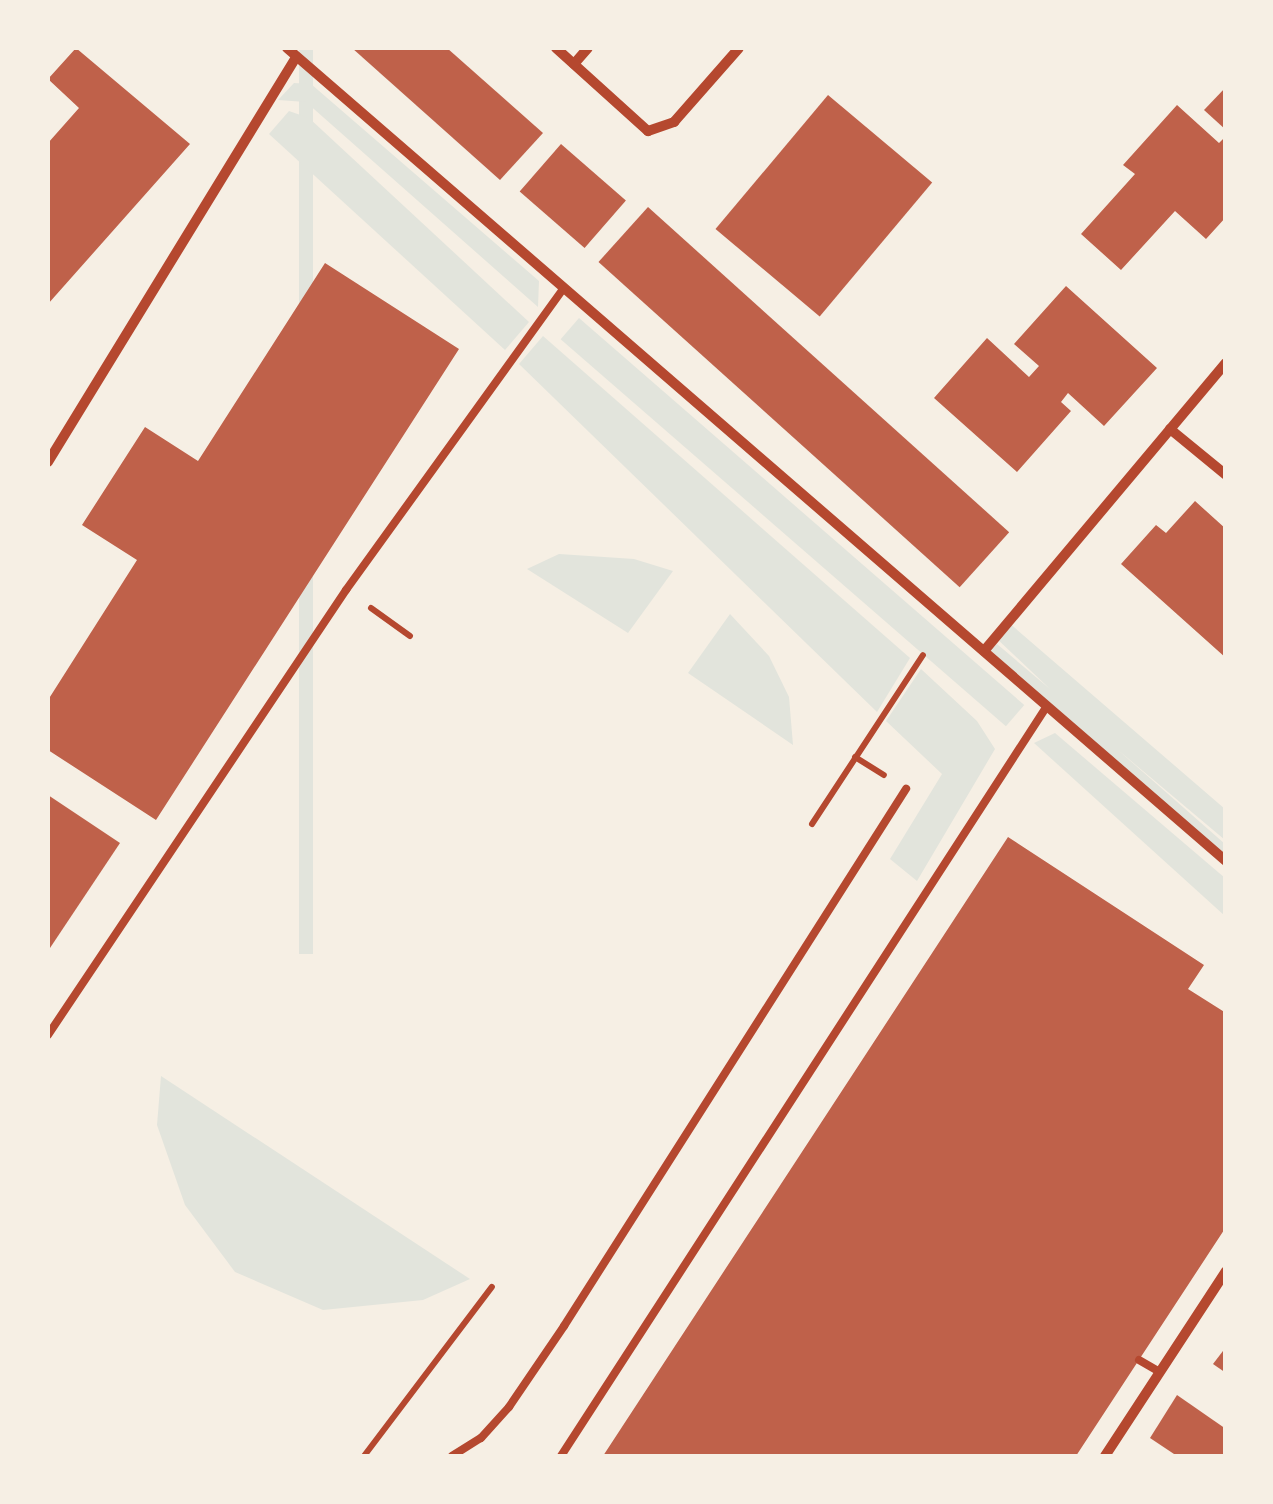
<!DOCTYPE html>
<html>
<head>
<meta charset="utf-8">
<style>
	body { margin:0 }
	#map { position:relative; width:1273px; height:1504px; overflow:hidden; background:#f6efe4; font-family:Cabin,sans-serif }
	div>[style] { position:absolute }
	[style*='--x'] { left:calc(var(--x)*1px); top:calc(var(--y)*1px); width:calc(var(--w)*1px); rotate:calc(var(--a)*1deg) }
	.green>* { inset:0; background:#e2e4dc; transform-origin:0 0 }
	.building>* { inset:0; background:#bf614a; transform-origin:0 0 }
	.path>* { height:6px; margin:-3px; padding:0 3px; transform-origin:3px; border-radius:3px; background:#b5482f }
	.service>* { height:8px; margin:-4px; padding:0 4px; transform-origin:4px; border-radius:4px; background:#b5482f }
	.minor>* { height:10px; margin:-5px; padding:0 5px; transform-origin:5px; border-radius:5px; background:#b5482f }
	span { translate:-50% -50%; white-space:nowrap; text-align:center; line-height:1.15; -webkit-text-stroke:9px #f6efe4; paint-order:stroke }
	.frame { position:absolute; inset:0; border:50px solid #f6efe4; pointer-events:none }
</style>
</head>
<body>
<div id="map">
	<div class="green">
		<div style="left:299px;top:48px;width:14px;height:906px"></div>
		<div style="clip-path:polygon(294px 83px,311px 84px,539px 281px,538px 307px,306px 102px,278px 100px)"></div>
		<div style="clip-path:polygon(289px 111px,309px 118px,529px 322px,505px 350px,269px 134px)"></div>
		<div style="left:579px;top:318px;width:590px;height:28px;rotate:41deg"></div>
		<div style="clip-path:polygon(543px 336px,910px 658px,877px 712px,519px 364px)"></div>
		<div style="clip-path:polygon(559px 554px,634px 559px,673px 571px,628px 633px,527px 569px)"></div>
		<div style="clip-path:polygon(730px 614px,769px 656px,789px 697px,793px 745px,688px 673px)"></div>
		<div style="clip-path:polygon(1008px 622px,1225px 809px,1225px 840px,1118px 750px,1225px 844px,1225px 856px,990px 650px,997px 644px,1050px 689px,995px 637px)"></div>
		<div style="clip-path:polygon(921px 669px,977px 721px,995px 749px,917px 881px,890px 859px,942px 774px,886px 721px)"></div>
		<div style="clip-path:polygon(1055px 733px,1225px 878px,1225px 916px,1034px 743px)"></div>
		<div style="clip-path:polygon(161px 1076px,470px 1279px,423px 1300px,323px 1310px,235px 1272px,185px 1205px,157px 1125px)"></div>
	</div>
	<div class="building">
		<div style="clip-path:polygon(76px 48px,190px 144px,48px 304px,48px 143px,79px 108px,48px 79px)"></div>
		<div style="clip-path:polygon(352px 48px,447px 48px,543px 133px,500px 180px)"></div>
		<div style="clip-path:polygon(1226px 87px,1226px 130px,1204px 110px)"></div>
		<div style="left:828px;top:95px;width:136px;height:175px;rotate:40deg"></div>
		<div style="clip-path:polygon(1177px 105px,1219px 143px,1226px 136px,1226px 217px,1206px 239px,1175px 211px,1121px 270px,1081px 234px,1135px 174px,1123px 165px)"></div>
		<div style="left:561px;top:144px;width:86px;height:63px;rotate:41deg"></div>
		<div style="left:648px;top:207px;width:486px;height:74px;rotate:42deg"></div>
		<div style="clip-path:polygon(325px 263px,459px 349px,156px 820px,48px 750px,48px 700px,137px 560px,82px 525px,145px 427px,198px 461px)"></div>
		<div style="clip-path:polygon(1066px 286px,1157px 368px,1104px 426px,1068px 393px,1061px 402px,1071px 411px,1017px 472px,934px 398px,987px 338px,1029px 377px,1039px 366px,1014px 344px)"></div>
		<div style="clip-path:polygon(1195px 501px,1226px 529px,1226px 658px,1121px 564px,1156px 525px,1166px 533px)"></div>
		<div style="clip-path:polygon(48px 795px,120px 843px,48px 951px)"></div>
		<div style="clip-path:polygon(1008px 837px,1204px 965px,1188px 989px,1226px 1013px,1226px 1227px,1076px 1456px,603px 1456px)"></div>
		<div style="clip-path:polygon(1226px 1347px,1226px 1373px,1213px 1364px)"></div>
		<div style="clip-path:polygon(1177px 1395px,1226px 1429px,1226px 1456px,1177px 1456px,1150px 1438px)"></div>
	</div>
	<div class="path">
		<div style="--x:371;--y:608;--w:48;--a:35.7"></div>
		<div style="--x:855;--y:757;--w:34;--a:32"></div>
		<div style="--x:812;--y:824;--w:202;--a:-56.7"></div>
		<div style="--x:364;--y:1456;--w:212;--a:-52.9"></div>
	</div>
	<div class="service">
		<div style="--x:48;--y:1035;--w:536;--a:-56.19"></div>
		<div style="--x:346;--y:590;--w:372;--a:-54.2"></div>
		<div style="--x:1139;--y:1360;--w:24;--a:30"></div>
		<div style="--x:452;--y:1456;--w:34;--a:-32"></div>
		<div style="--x:481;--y:1438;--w:42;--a:-47.9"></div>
		<div style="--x:509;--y:1407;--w:98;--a:-55.8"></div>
		<div style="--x:564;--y:1326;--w:637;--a:-57.51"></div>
		<div style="--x:561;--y:1456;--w:894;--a:-57.06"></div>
	</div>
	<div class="minor">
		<div style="--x:287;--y:48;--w:1242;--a:40.89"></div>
		<div style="--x:556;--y:48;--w:124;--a:42.1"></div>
		<div style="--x:648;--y:131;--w:28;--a:-19"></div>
		<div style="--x:674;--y:122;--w:98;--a:-48.7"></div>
		<div style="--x:574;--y:64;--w:21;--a:-49"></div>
		<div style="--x:1170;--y:429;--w:72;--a:39.4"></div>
		<div style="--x:48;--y:462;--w:475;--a:-58.5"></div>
		<div style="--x:984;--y:651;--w:376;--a:-50"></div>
		<div style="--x:1105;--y:1456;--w:221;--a:-56.8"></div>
	</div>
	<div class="frame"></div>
</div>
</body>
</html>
